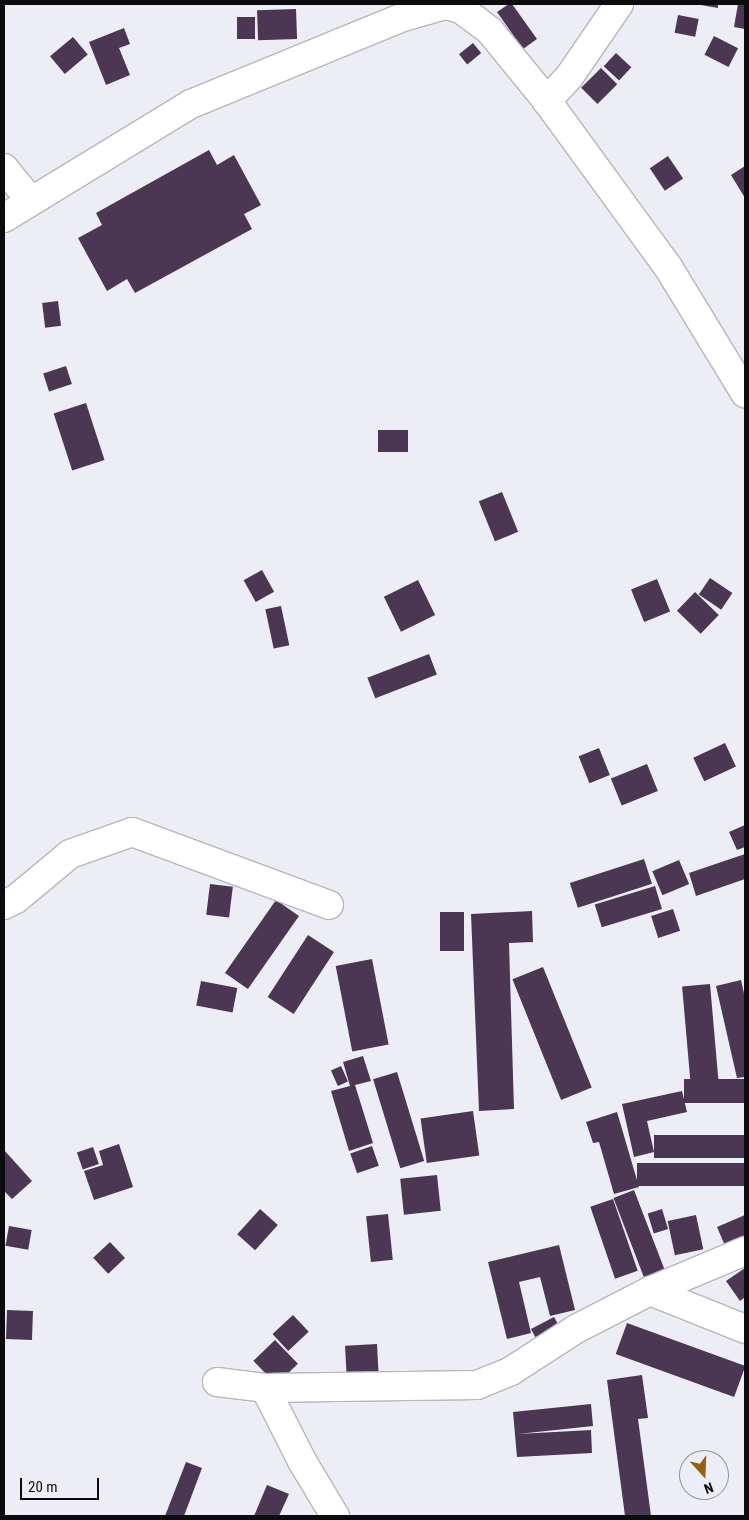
<!DOCTYPE html>
<html>
<head>
<meta charset="utf-8">
<style>
	body { margin:0 }
	#map { position:relative; width:749px; height:1520px; overflow:hidden; background:#ededf5; font-family:"Roboto Condensed",sans-serif }
	div>[style] { position:absolute }
	[style*='--x'] { left:calc(var(--x)*1px); top:calc(var(--y)*1px); width:calc(var(--w)*1px); rotate:calc(var(--a)*1deg) }
	.building>* { inset:0; background:#4b3653; transform-origin:0 0 }
	.roads { filter:drop-shadow(1px 0 #b6b6be) drop-shadow(-1px 0 #b6b6be) drop-shadow(0 1px #b6b6be) drop-shadow(0 -1px #b6b6be) }
	.street>* { height:28px; margin:-14px; padding:0 14px; transform-origin:14px; border-radius:14px; background:#fff }
	span { translate:-50% -50%; white-space:nowrap; text-align:center; line-height:1.15; -webkit-text-stroke:5px #ededf5; paint-order:stroke }
	.frame { position:absolute; inset:0; border:5px solid #0c0b0e; pointer-events:none }
	.north { position:absolute; left:679px; top:1450px; width:50px; height:50px; box-sizing:border-box; background:#ededf5; border:1px solid #939399; border-radius:50%; rotate:160deg; font-size:14px; font-weight:700; line-height:20px; text-align:center; color:#0c0b0e }
	.north::after { content:''; display:block; margin:auto; width:18px; height:22px; background:#946015; clip-path:polygon(50% 0,100% 100%,50% 72%,0 100%) }
	.scale { position:absolute; left:20px; top:1478px; width:79px; height:22px; box-sizing:border-box; border:2px solid #0c0b0e; border-top:0; padding-left:6px; font-size:15px; line-height:18px; white-space:nowrap; color:#0c0b0e; -webkit-text-stroke:4px #ededf5; paint-order:stroke }
</style>
</head>
<body>
<div id="map">
	<div class="building">
		<div style="clip-path:polygon(509px 4px,512px 4px,537px 39px,523px 49px,497px 12px)"></div>
		<div style="clip-path:polygon(695px 4px,718px 4px,718px 8px)"></div>
		<div style="clip-path:polygon(738px 4px,745px 4px,745px 29px,734px 27px)"></div>
		<div style="left:296px;top:9px;width:30px;height:39px;rotate:88deg"></div>
		<div style="left:678px;top:15px;width:21px;height:18px;rotate:11deg"></div>
		<div style="left:237px;top:17px;width:18px;height:22px"></div>
		<div style="clip-path:polygon(124px 28px,130px 44px,119px 48px,130px 75px,106px 85px,89px 42px)"></div>
		<div style="left:714px;top:36px;width:27px;height:21px;rotate:27deg"></div>
		<div style="left:73px;top:37px;width:23px;height:30px;rotate:50deg"></div>
		<div style="left:473px;top:43px;width:13px;height:18px;rotate:51deg"></div>
		<div style="left:616px;top:53px;width:21px;height:18px;rotate:43deg"></div>
		<div style="left:601px;top:68px;width:23px;height:28px;rotate:45deg"></div>
		<div style="clip-path:polygon(209px 150px,217px 165px,234px 155px,261px 205px,244px 214px,252px 229px,135px 293px,127px 279px,107px 291px,78px 238px,102px 225px,96px 213px)"></div>
		<div style="left:668px;top:156px;width:27px;height:22px;rotate:56deg"></div>
		<div style="clip-path:polygon(745px 166px,745px 198px,731px 175px)"></div>
		<div style="left:58px;top:301px;width:25px;height:16px;rotate:83deg"></div>
		<div style="left:66px;top:366px;width:19px;height:24px;rotate:72deg"></div>
		<div style="left:86px;top:403px;width:60px;height:34px;rotate:72deg"></div>
		<div style="left:408px;top:430px;width:22px;height:30px;rotate:90deg"></div>
		<div style="left:502px;top:492px;width:43px;height:25px;rotate:68deg"></div>
		<div style="left:262px;top:570px;width:25px;height:21px;rotate:61deg"></div>
		<div style="left:710px;top:578px;width:27px;height:20px;rotate:34deg"></div>
		<div style="left:657px;top:579px;width:35px;height:28px;rotate:68deg"></div>
		<div style="left:418px;top:580px;width:39px;height:38px;rotate:64deg"></div>
		<div style="left:695px;top:592px;width:33px;height:26px;rotate:44deg"></div>
		<div style="left:281px;top:606px;width:40px;height:16px;rotate:78deg"></div>
		<div style="left:429px;top:654px;width:22px;height:66px;rotate:69deg"></div>
		<div style="left:725px;top:743px;width:26px;height:35px;rotate:65deg"></div>
		<div style="left:599px;top:748px;width:29px;height:22px;rotate:68deg"></div>
		<div style="left:647px;top:764px;width:29px;height:39px;rotate:68deg"></div>
		<div style="clip-path:polygon(745px 825px,745px 847px,737px 850px,729px 832px)"></div>
		<div style="clip-path:polygon(745px 854px,745px 879px,696px 896px,689px 873px)"></div>
		<div style="left:644px;top:859px;width:26px;height:78px;rotate:72deg"></div>
		<div style="left:679px;top:860px;width:26px;height:29px;rotate:67deg"></div>
		<div style="left:210px;top:884px;width:23px;height:31px;rotate:7deg"></div>
		<div style="left:655px;top:886px;width:24px;height:63px;rotate:73deg"></div>
		<div style="left:276px;top:900px;width:28px;height:89px;rotate:35deg"></div>
		<div style="left:673px;top:909px;width:23px;height:23px;rotate:72deg"></div>
		<div style="clip-path:polygon(532px 911px,533px 942px,509px 943px,514px 1109px,479px 1111px,471px 914px)"></div>
		<div style="left:440px;top:912px;width:24px;height:39px"></div>
		<div style="left:308px;top:935px;width:31px;height:74px;rotate:33deg"></div>
		<div style="left:372px;top:959px;width:87px;height:37px;rotate:79deg"></div>
		<div style="left:543px;top:967px;width:130px;height:33px;rotate:68deg"></div>
		<div style="clip-path:polygon(741px 980px,745px 998px,745px 1077px,737px 1078px,716px 986px)"></div>
		<div style="left:201px;top:981px;width:37px;height:25px;rotate:11deg"></div>
		<div style="left:710px;top:984px;width:97px;height:28px;rotate:85deg"></div>
		<div style="clip-path:polygon(363px 1056px,371px 1081px,355px 1085px,373px 1143px,349px 1151px,331px 1091px,350px 1086px,343px 1062px)"></div>
		<div style="left:341px;top:1066px;width:17px;height:11px;rotate:66deg"></div>
		<div style="left:397px;top:1072px;width:93px;height:25px;rotate:73deg"></div>
		<div style="left:745px;top:1079px;width:24px;height:61px;rotate:90deg"></div>
		<div style="clip-path:polygon(682px 1091px,687px 1112px,647px 1121px,654px 1152px,634px 1157px,622px 1104px)"></div>
		<div style="left:473px;top:1111px;width:45px;height:53px;rotate:82deg"></div>
		<div style="clip-path:polygon(617px 1112px,639px 1187px,614px 1194px,599px 1142px,593px 1143px,586px 1122px)"></div>
		<div style="left:745px;top:1135px;width:23px;height:91px;rotate:90deg"></div>
		<div style="clip-path:polygon(119px 1144px,133px 1187px,94px 1200px,84px 1171px,103px 1165px,99px 1151px)"></div>
		<div style="left:372px;top:1146px;width:21px;height:23px;rotate:71deg"></div>
		<div style="left:93px;top:1147px;width:18px;height:17px;rotate:71deg"></div>
		<div style="clip-path:polygon(4px 1150px,32px 1181px,12px 1199px,4px 1191px)"></div>
		<div style="left:745px;top:1163px;width:23px;height:108px;rotate:90deg"></div>
		<div style="left:437px;top:1175px;width:36px;height:37px;rotate:84deg"></div>
		<div style="left:634px;top:1190px;width:97px;height:22px;rotate:69deg"></div>
		<div style="left:613px;top:1199px;width:76px;height:24px;rotate:71deg"></div>
		<div style="left:260px;top:1209px;width:24px;height:34px;rotate:42deg"></div>
		<div style="left:662px;top:1209px;width:21px;height:15px;rotate:73deg"></div>
		<div style="left:388px;top:1214px;width:46px;height:22px;rotate:84deg"></div>
		<div style="left:696px;top:1215px;width:35px;height:29px;rotate:78deg"></div>
		<div style="clip-path:polygon(745px 1215px,745px 1239px,726px 1248px,717px 1227px)"></div>
		<div style="left:9px;top:1226px;width:23px;height:20px;rotate:10deg"></div>
		<div style="left:110px;top:1242px;width:22px;height:23px;rotate:47deg"></div>
		<div style="clip-path:polygon(559px 1245px,575px 1310px,550px 1316px,540px 1277px,519px 1282px,531px 1333px,507px 1339px,488px 1262px)"></div>
		<div style="clip-path:polygon(745px 1268px,745px 1297px,740px 1301px,726px 1281px)"></div>
		<div style="left:7px;top:1310px;width:26px;height:29px;rotate:2deg"></div>
		<div style="left:293px;top:1315px;width:23px;height:28px;rotate:47deg"></div>
		<div style="clip-path:polygon(554px 1317px,564px 1335px,542px 1350px,531px 1329px)"></div>
		<div style="left:627px;top:1323px;width:126px;height:33px;rotate:20deg"></div>
		<div style="left:275px;top:1340px;width:33px;height:30px;rotate:46deg"></div>
		<div style="left:377px;top:1344px;width:41px;height:32px;rotate:87deg"></div>
		<div style="clip-path:polygon(642px 1375px,648px 1418px,638px 1419px,651px 1516px,625px 1516px,607px 1380px)"></div>
		<div style="clip-path:polygon(591px 1404px,593px 1426px,518px 1434px,591px 1430px,592px 1453px,517px 1457px,513px 1412px)"></div>
		<div style="clip-path:polygon(186px 1462px,202px 1468px,184px 1516px,165px 1516px)"></div>
		<div style="clip-path:polygon(267px 1485px,289px 1494px,279px 1516px,254px 1516px)"></div>
	</div>
	<div class="roads">
		<div class="street">
			<div style="--x:619;--y:4;--w:88;--a:124.4"></div>
			<div style="--x:569;--y:77;--w:33;--a:133"></div>
			<div style="--x:547;--y:101;--w:205;--a:53.9"></div>
			<div style="--x:668;--y:267;--w:148;--a:58.6"></div>
			<div style="--x:4;--y:168;--w:41;--a:50.9"></div>
			<div style="--x:4;--y:218;--w:219;--a:-31.4"></div>
			<div style="--x:191;--y:104;--w:229;--a:-22.3"></div>
			<div style="--x:403;--y:17;--w:44;--a:-15.9"></div>
			<div style="--x:445;--y:5;--w:16;--a:14"></div>
			<div style="--x:461;--y:9;--w:36;--a:37"></div>
			<div style="--x:490;--y:31;--w:90;--a:50.8"></div>
			<div style="--x:4;--y:905;--w:13;--a:-27"></div>
			<div style="--x:16;--y:899;--w:70;--a:-39.8"></div>
			<div style="--x:70;--y:854;--w:66;--a:-19.5"></div>
			<div style="--x:132;--y:832;--w:210;--a:20.3"></div>
			<div style="--x:650;--y:1291;--w:102;--a:21.8"></div>
			<div style="--x:217;--y:1382;--w:48;--a:7.1"></div>
			<div style="--x:265;--y:1388;--w:212;--a:-0.8"></div>
			<div style="--x:477;--y:1385;--w:37;--a:-22"></div>
			<div style="--x:511;--y:1371;--w:77;--a:-32.9"></div>
			<div style="--x:576;--y:1329;--w:83;--a:-27.2"></div>
			<div style="--x:650;--y:1291;--w:103;--a:-22.8"></div>
			<div style="--x:265;--y:1388;--w:82;--a:63.1"></div>
			<div style="--x:302;--y:1461;--w:64;--a:59"></div>
		</div>
	</div>
	<div class="frame"></div>
	<div class="north">N</div>
	<div class="scale">20 m</div>
</div>
</body>
</html>
